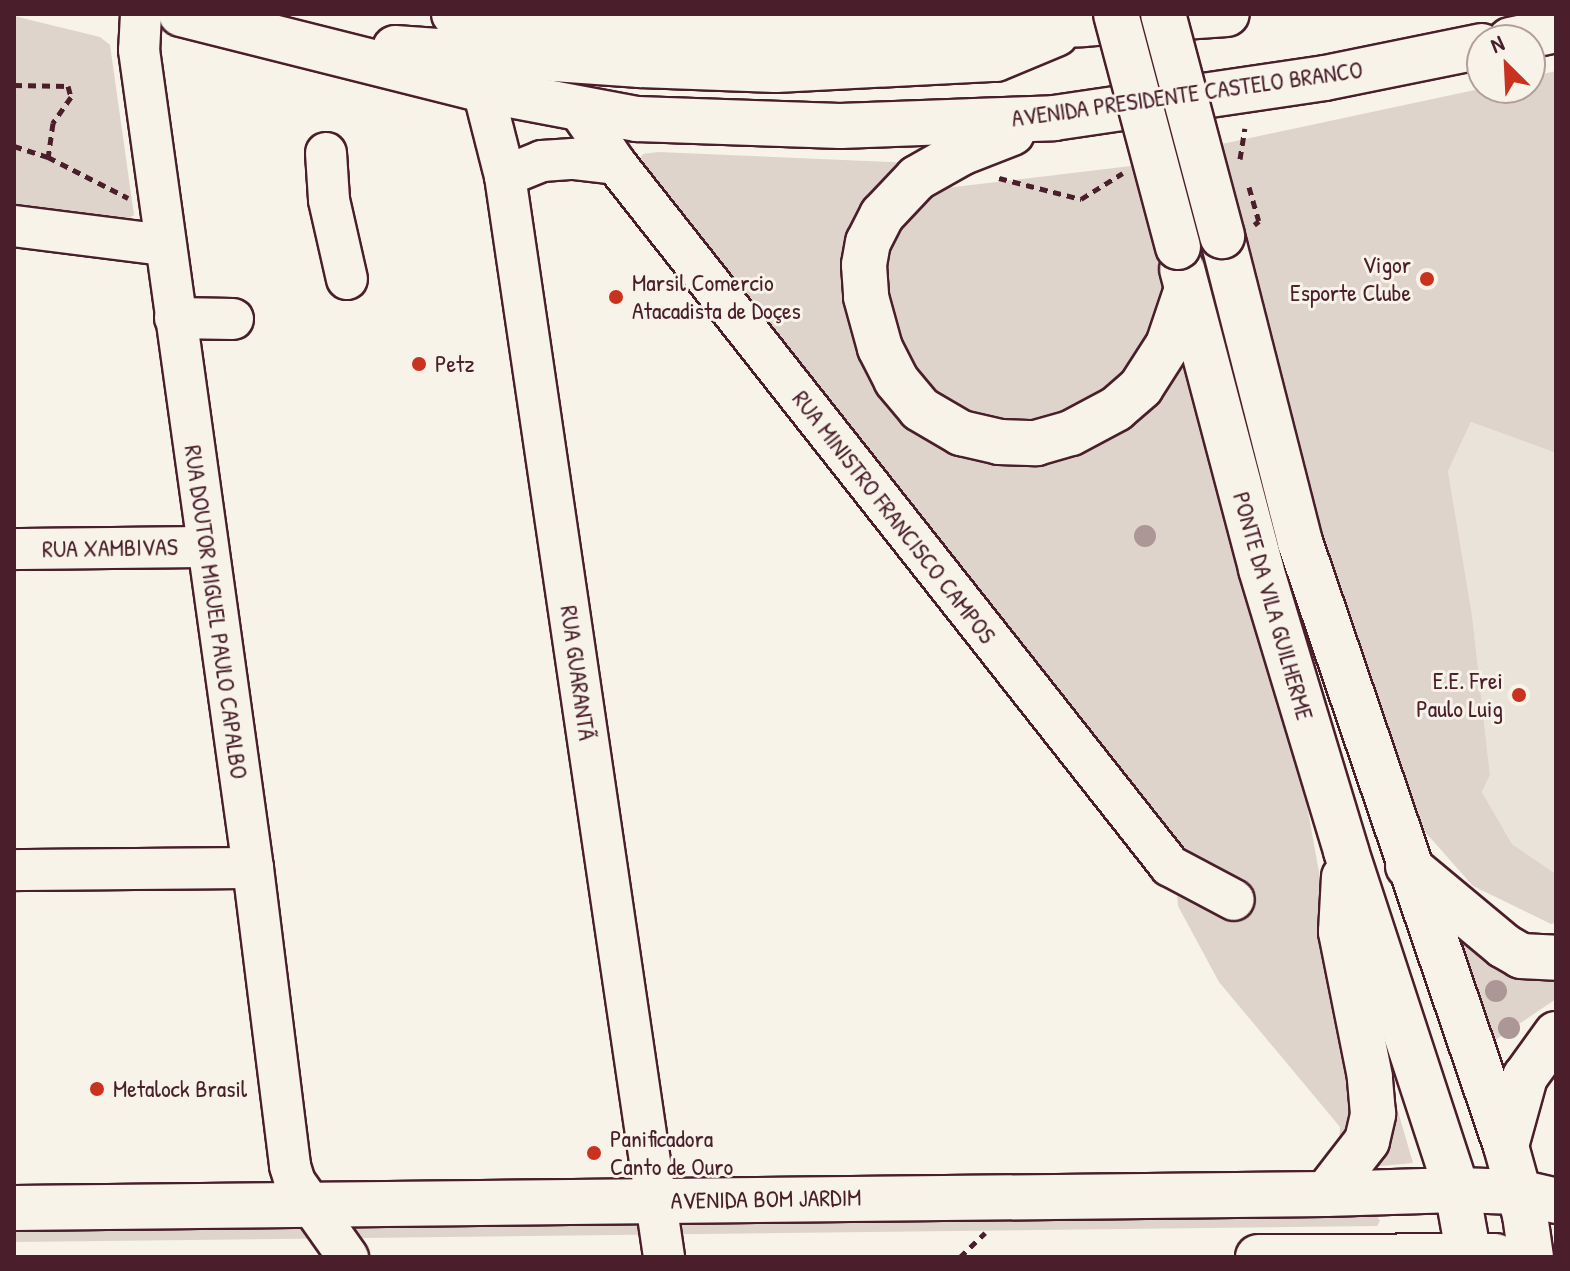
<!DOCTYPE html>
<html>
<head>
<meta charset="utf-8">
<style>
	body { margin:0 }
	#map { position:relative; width:1570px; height:1271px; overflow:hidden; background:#f7f3e8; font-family:"Patrick Hand",sans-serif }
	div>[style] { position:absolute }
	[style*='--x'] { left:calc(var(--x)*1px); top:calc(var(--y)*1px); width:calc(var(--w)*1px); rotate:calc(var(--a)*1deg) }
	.built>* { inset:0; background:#eae3da }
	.green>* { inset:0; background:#ded4cc }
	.path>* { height:5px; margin-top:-2.5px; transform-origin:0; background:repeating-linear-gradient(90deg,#4a1f2b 0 8px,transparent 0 14px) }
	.roads { filter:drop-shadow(2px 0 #4a1f2b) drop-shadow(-2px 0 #4a1f2b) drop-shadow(0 2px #4a1f2b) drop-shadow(0 -2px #4a1f2b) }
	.minor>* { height:40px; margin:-20px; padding:0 20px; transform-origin:20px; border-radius:20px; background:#f7f3e8 }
	.major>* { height:44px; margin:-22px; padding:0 22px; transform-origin:22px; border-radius:22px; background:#f7f3e8 }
	.highway>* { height:44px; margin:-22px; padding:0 22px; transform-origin:22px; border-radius:22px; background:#f7f3e8 }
	.bridges { filter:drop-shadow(2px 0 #4a1f2b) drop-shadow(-2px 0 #4a1f2b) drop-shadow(0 2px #4a1f2b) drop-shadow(0 -2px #4a1f2b) }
	.major-bridge>* { height:44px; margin:-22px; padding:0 22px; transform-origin:22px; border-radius:22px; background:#f7f3e8 }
	.trees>* { width:22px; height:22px; margin:-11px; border-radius:50%; background:#ac9796 }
	.dots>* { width:22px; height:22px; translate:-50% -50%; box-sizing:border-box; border:4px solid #f7f3e8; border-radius:50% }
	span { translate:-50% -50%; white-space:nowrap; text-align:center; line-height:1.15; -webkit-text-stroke:6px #f7f3e8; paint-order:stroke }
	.street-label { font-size:24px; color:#4a1f2b }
	.poi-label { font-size:24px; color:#4a1f2b }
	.right { translate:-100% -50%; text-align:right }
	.left { translate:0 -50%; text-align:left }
	.frame { position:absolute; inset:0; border:16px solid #4a1f2b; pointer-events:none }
	.north { position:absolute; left:1466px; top:24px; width:80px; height:80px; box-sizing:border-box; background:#f7f3e8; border:2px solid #b29e9c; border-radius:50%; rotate:336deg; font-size:22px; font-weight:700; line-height:32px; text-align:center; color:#4a1f2b }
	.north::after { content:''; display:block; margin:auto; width:28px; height:36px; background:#c8321e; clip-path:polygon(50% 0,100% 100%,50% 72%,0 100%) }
</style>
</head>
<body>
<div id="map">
	<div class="built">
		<div style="clip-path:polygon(1471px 422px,1556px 453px,1556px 874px,1512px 844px,1482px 792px,1490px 775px,1472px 615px,1448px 471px)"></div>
	</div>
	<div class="green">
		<div style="clip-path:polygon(14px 16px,100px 37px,110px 45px,134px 215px,121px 223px,14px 207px)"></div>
		<div style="clip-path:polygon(1556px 71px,1556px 453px,1471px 422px,1448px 471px,1472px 615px,1490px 775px,1482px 792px,1512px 844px,1556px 874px,1556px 923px,1551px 924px,1473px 886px,1418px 824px,1320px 531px,1222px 144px,1484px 88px,1530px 88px,1530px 77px)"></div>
		<div style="clip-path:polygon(658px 152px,913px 163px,937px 189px,1131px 166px,1304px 789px,1372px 1166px,1393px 1123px,1395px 1101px,1413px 1163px,1317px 1172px,1338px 1157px,1340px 1127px,1219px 982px,1178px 906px,1175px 869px,638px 163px,643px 154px)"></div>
		<div style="clip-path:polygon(1445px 911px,1556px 972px,1556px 999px,1494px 1041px,1489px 1036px)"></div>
		<div style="clip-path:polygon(1377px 1216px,1380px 1221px,1377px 1226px,14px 1242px,14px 1229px)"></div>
	</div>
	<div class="path">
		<div style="--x:14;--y:85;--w:54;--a:1.1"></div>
		<div style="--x:68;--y:86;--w:11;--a:75"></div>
		<div style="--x:71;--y:97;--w:32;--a:125"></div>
		<div style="--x:53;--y:123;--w:34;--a:98"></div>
		<div style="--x:14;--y:146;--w:36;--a:18"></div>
		<div style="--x:48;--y:157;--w:90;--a:27.1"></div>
		<div style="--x:1240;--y:159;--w:31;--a:-81"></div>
		<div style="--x:999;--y:178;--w:85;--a:14.4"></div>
		<div style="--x:1081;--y:199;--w:49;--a:-31.8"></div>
		<div style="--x:1249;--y:187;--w:35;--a:74"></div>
		<div style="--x:1259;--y:221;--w:6;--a:141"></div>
		<div style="--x:960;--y:1257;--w:35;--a:-44"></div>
	</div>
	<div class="roads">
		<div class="minor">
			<div style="--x:141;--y:14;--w:36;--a:93"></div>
			<div style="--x:139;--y:50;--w:826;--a:82.07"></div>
			<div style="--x:253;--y:868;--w:300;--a:82.9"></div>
			<div style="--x:290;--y:1166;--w:17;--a:73"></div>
			<div style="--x:295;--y:1182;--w:92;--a:54.8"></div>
			<div style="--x:483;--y:90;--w:89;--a:75.7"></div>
			<div style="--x:505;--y:176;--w:1093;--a:81.63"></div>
			<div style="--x:577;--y:107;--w:69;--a:55.6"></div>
			<div style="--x:616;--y:164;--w:894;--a:51.72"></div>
			<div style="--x:1170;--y:866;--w:72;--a:28"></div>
			<div style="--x:326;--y:153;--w:47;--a:86.3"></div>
			<div style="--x:329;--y:200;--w:81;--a:77.2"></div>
			<div style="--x:505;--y:176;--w:40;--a:-22"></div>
			<div style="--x:542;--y:161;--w:31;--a:-4"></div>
			<div style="--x:573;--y:159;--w:43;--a:6.6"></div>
			<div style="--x:14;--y:226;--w:152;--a:7.2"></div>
			<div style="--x:175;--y:318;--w:58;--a:1"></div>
			<div style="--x:14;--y:549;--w:192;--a:-0.6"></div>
			<div style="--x:14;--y:870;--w:239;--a:-0.5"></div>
		</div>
		<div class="major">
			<div style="--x:1222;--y:236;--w:316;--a:75.7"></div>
			<div style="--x:1300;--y:542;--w:638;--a:71.17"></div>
			<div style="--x:1506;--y:1146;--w:72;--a:74.6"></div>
			<div style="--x:1525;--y:1215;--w:42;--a:81.9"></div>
			<div style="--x:1182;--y:269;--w:310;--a:75.2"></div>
			<div style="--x:1261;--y:569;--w:295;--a:73.2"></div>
			<div style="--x:1346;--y:851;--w:357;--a:71.9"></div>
			<div style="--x:1457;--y:1190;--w:68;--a:79.8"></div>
			<div style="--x:1408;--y:866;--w:125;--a:39.8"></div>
			<div style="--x:1504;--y:946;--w:20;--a:30"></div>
			<div style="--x:1521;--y:956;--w:35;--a:3"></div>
			<div style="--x:1506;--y:1146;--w:72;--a:-74.6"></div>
			<div style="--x:1525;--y:1077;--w:53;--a:-54.2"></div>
			<div style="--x:1326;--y:1194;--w:67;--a:-52.3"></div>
			<div style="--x:1367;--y:1141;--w:28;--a:-77"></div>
			<div style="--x:1373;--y:1114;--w:37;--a:-95"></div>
			<div style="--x:1370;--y:1077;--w:148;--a:-101.3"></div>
			<div style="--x:1341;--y:932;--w:55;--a:-86.9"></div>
			<div style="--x:14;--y:1208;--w:1312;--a:-0.61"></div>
			<div style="--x:1326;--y:1194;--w:131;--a:-1.7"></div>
			<div style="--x:1457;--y:1190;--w:61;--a:1.9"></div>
			<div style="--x:1518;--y:1192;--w:39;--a:13"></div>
			<div style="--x:1258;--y:1257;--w:238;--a:-0.2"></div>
		</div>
		<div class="highway">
			<div style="--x:181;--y:14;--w:311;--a:14.1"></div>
			<div style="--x:483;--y:90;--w:157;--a:10.7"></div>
			<div style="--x:637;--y:119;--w:203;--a:2"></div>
			<div style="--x:840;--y:126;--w:214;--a:-2.1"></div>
			<div style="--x:1054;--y:118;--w:274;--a:-8.4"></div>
			<div style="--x:1325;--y:78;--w:160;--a:-11.5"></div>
			<div style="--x:454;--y:14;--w:236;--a:5.3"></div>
			<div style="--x:689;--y:36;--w:393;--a:-1.7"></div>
			<div style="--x:1082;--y:24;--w:145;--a:-3.9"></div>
			<div style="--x:1510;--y:40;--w:47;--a:-12.3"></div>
			<div style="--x:395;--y:48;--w:246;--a:4"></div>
			<div style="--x:640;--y:65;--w:136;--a:2.1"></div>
			<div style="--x:776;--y:70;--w:220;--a:-2.9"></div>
			<div style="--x:996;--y:59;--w:65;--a:-22.6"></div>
			<div style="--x:1012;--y:133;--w:55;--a:158.6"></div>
			<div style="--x:961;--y:153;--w:51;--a:150.4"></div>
			<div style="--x:917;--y:178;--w:51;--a:133.4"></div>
			<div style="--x:882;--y:215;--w:30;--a:117"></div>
			<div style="--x:868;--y:242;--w:23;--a:100"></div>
			<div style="--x:864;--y:265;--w:32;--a:86"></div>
			<div style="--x:866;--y:297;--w:53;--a:74.6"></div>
			<div style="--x:880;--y:348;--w:36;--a:63"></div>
			<div style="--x:896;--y:380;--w:38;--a:50"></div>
			<div style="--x:920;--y:409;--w:48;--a:30.3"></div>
			<div style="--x:961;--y:433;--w:39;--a:13"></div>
			<div style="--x:999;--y:442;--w:37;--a:2"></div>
			<div style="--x:1036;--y:443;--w:36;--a:-16"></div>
			<div style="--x:1071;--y:433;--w:51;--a:-28.1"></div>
			<div style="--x:1116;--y:409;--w:33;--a:-41"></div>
			<div style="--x:1141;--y:387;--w:50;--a:-57.3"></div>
			<div style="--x:1168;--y:345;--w:59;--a:-71.3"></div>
		</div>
	</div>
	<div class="bridges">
		<div class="major-bridge">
			<div style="--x:1116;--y:14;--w:241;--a:75.1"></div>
			<div style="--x:1163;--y:14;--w:230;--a:75.1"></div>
		</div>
	</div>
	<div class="trees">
		<div style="left:1145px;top:536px"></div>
		<div style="left:1496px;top:991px"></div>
		<div style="left:1509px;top:1028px"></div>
	</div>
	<div class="dots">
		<div style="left:1427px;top:279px;background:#c8321e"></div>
		<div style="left:616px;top:297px;background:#c8321e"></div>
		<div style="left:419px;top:364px;background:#c8321e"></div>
		<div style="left:1519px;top:695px;background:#c8321e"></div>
		<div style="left:97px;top:1089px;background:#c8321e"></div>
		<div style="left:594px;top:1153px;background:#c8321e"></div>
	</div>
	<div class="street-label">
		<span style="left:1187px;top:94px;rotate:-8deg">AVENIDA PRESIDENTE CASTELO BRANCO</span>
		<span style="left:894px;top:517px;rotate:52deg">RUA MINISTRO FRANCISCO CAMPOS</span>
		<span style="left:110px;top:548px;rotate:-1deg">RUA XAMBIVAS</span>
		<span style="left:1273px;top:606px;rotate:74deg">PONTE DA VILA GUILHERME</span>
		<span style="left:216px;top:612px;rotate:82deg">RUA DOUTOR MIGUEL PAULO CAPALBO</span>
		<span style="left:578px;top:673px;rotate:82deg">RUA GUARANTÃ</span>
		<span style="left:766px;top:1199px;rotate:-1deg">AVENIDA BOM JARDIM</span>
	</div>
	<div class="poi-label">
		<span class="right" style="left:1411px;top:279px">Vigor<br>Esporte Clube</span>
		<span class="left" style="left:632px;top:297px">Marsil Comercio<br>Atacadista de Doçes</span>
		<span class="left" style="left:435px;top:364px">Petz</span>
		<span class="right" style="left:1503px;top:695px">E.E. Frei<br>Paulo Luig</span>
		<span class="left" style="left:113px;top:1089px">Metalock Brasil</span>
		<span class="left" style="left:610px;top:1153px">Panificadora<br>Canto de Ouro</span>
	</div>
	<div class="frame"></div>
	<div class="north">N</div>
</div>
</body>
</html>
